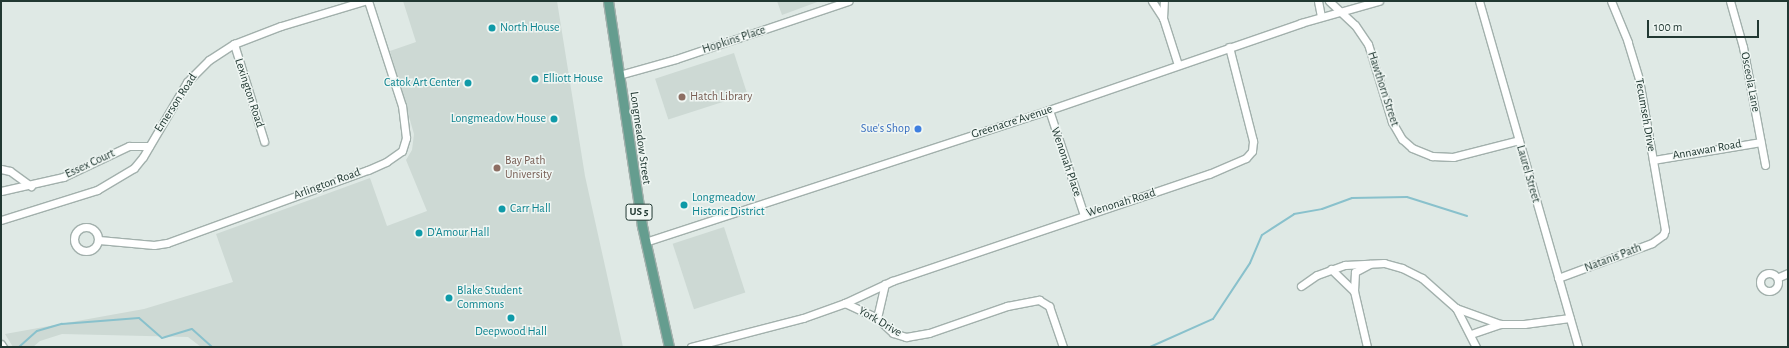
<!DOCTYPE html>
<html>
<head>
<meta charset="utf-8">
<style>
	body { margin:0 }
	#map { position:relative; width:1789px; height:348px; overflow:hidden; background:#dfe9e5; font-family:"Alegreya Sans",sans-serif }
	div>[style] { position:absolute }
	[style*='--x'] { left:calc(var(--x)*1px); top:calc(var(--y)*1px); width:calc(var(--w)*1px); rotate:calc(var(--a)*1deg) }
	.built>* { inset:0; background:#cdd9d4; transform-origin:0 0 }
	.stream>* { height:2px; margin:-1px; padding:0 1px; transform-origin:1px; border-radius:1px; background:#89c1cc }
	.roads { filter:drop-shadow(1px 0 #a2b0ac) drop-shadow(-1px 0 #a2b0ac) drop-shadow(0 1px #a2b0ac) drop-shadow(0 -1px #a2b0ac) }
	.minor>* { height:7px; margin:-3.5px; padding:0 3.5px; transform-origin:3.5px; border-radius:3.5px; background:#fff }
	.minor>.ring { margin:-3.5px; padding:0; box-sizing:content-box; background:none; border:7px solid #fff; border-radius:50% }
	.major>* { height:9px; margin:-4.5px; padding:0 4.5px; transform-origin:4.5px; border-radius:4.5px; background:#659d8f }
	.dots>* { width:11px; height:11px; translate:-50% -50%; box-sizing:border-box; border:2px solid #eff6f3; border-radius:50% }
	span { translate:-50% -50%; white-space:nowrap; text-align:center; line-height:1.15; -webkit-text-stroke:3px #eff6f3; paint-order:stroke }
	.shield-label span { padding:1px 3px; background:#eff6f3; border:1px solid; border-radius:3px; -webkit-text-stroke-width:0 }
	.shield-label { font-size:11px; color:#213832; font-weight:700 }
	.culture-label { font-size:12px; color:#0d838f }
	.left { translate:0 -50%; text-align:left }
	.right { translate:-100% -50%; text-align:right }
	.street-label { font-size:12px; color:#213832 }
	.education-label { font-size:12px; color:#785e54 }
	.shop-label { font-size:12px; color:#366cbe }
	.frame { position:absolute; inset:0; border:2px solid #213832; pointer-events:none }
	.scale { position:absolute; left:1647px; top:20px; width:112px; height:18px; box-sizing:border-box; border:2px solid #213832; border-top:0; padding-left:5px; font-size:12px; line-height:14px; white-space:nowrap; color:#213832; -webkit-text-stroke:3px #eff6f3; paint-order:stroke }
</style>
</head>
<body>
<div id="map">
	<div class="built">
		<div style="clip-path:polygon(403px 1px,557px 1px,585px 176px,623px 347px,201px 347px,188px 337px,62px 334px,40px 341px,33px 347px,13px 347px,5px 334px,144px 309px,233px 282px,216px 234px,370px 178px,387px 226px,427px 211px,406px 160px,412px 150px,414px 134px,390px 51px,416px 42px)"></div>
		<div style="clip-path:polygon(777px 1px,820px 1px,782px 15px)"></div>
		<div style="left:734px;top:53px;width:43px;height:83px;rotate:72deg"></div>
		<div style="left:724px;top:227px;width:69px;height:54px;rotate:72deg"></div>
	</div>
	<div class="stream">
		<div style="--x:19;--y:347;--w:24;--a:-42"></div>
		<div style="--x:37;--y:331;--w:26;--a:-16"></div>
		<div style="--x:62;--y:324;--w:77;--a:-4.5"></div>
		<div style="--x:139;--y:318;--w:30;--a:41"></div>
		<div style="--x:162;--y:338;--w:31;--a:-17"></div>
		<div style="--x:192;--y:329;--w:27;--a:42"></div>
		<div style="--x:1150;--y:347;--w:69;--a:-24"></div>
		<div style="--x:1213;--y:319;--w:67;--a:-56.5"></div>
		<div style="--x:1250;--y:263;--w:30;--a:-67"></div>
		<div style="--x:1262;--y:235;--w:38;--a:-33"></div>
		<div style="--x:1294;--y:214;--w:28;--a:-10"></div>
		<div style="--x:1322;--y:209;--w:32;--a:-20"></div>
		<div style="--x:1352;--y:198;--w:55;--a:-1"></div>
		<div style="--x:1407;--y:197;--w:63;--a:17.6"></div>
	</div>
	<div class="roads">
		<div class="minor">
			<div style="--x:1152;--y:1;--w:20;--a:57"></div>
			<div style="--x:1163;--y:18;--w:49;--a:72.3"></div>
			<div style="--x:1318;--y:1;--w:16;--a:79"></div>
			<div style="--x:1329;--y:1;--w:35;--a:43"></div>
			<div style="--x:1355;--y:25;--w:23;--a:56"></div>
			<div style="--x:1368;--y:44;--w:82;--a:72.9"></div>
			<div style="--x:1392;--y:122;--w:20;--a:60"></div>
			<div style="--x:1402;--y:139;--w:13;--a:42"></div>
			<div style="--x:1412;--y:148;--w:22;--a:22"></div>
			<div style="--x:1432;--y:156;--w:21;--a:3"></div>
			<div style="--x:1453;--y:157;--w:68;--a:-14.4"></div>
			<div style="--x:1479;--y:1;--w:360;--a:74"></div>
			<div style="--x:1730;--y:1;--w:48;--a:74.2"></div>
			<div style="--x:1743;--y:47;--w:120;--a:79.4"></div>
			<div style="--x:1163;--y:18;--w:17;--a:-87"></div>
			<div style="--x:234;--y:44;--w:102;--a:72.8"></div>
			<div style="--x:619;--y:75;--w:59;--a:-15.7"></div>
			<div style="--x:676;--y:59;--w:182;--a:-18.6"></div>
			<div style="--x:1049;--y:110;--w:111;--a:71.6"></div>
			<div style="--x:1653;--y:160;--w:109;--a:-9.5"></div>
			<div style="--x:1;--y:169;--w:9;--a:13"></div>
			<div style="--x:10;--y:171;--w:26;--a:36"></div>
			<div style="--x:1;--y:191;--w:64;--a:-12.7"></div>
			<div style="--x:63;--y:177;--w:73;--a:-25.2"></div>
			<div style="--x:129;--y:146;--w:20;--a:0"></div>
			<div style="--x:1;--y:220;--w:101;--a:-17.4"></div>
			<div style="--x:97;--y:190;--w:43;--a:-30.7"></div>
			<div style="--x:134;--y:168;--w:14;--a:-51"></div>
			<div style="--x:143;--y:157;--w:87;--a:-59.6"></div>
			<div style="--x:187;--y:82;--w:31;--a:-45"></div>
			<div style="--x:209;--y:60;--w:30;--a:-33"></div>
			<div style="--x:234;--y:44;--w:50;--a:-21"></div>
			<div style="--x:281;--y:26;--w:87;--a:-16.8"></div>
			<div class="ring" style="left:74px;top:227px;width:17px;height:17px"></div>
			<div style="--x:99;--y:240;--w:55;--a:5.2"></div>
			<div style="--x:154;--y:245;--w:13;--a:-9"></div>
			<div style="--x:167;--y:243;--w:214;--a:-20"></div>
			<div style="--x:368;--y:170;--w:20;--a:-24"></div>
			<div style="--x:386;--y:162;--w:19;--a:-35"></div>
			<div style="--x:402;--y:151;--w:14;--a:-73"></div>
			<div style="--x:406;--y:138;--w:32;--a:-97"></div>
			<div style="--x:402;--y:106;--w:110;--a:-107.9"></div>
			<div style="--x:645;--y:242;--w:425;--a:-18.1"></div>
			<div style="--x:1049;--y:110;--w:267;--a:-19"></div>
			<div style="--x:1301;--y:23;--w:81;--a:-15.8"></div>
			<div style="--x:1331;--y:269;--w:32;--a:44"></div>
			<div style="--x:1354;--y:291;--w:57;--a:76.9"></div>
			<div class="ring" style="left:1760px;top:273px;width:11px;height:11px"></div>
			<div style="--x:1779;--y:277;--w:10;--a:-24"></div>
			<div style="--x:1558;--y:278;--w:100;--a:-20.4"></div>
			<div style="--x:1652;--y:243;--w:14;--a:-36"></div>
			<div style="--x:1663;--y:235;--w:5;--a:-68"></div>
			<div style="--x:1665;--y:230;--w:153;--a:-99.8"></div>
			<div style="--x:1639;--y:79;--w:39;--a:-107"></div>
			<div style="--x:1628;--y:42;--w:44;--a:-112.5"></div>
			<div style="--x:1301;--y:286;--w:19;--a:-35"></div>
			<div style="--x:1317;--y:275;--w:30;--a:-20"></div>
			<div style="--x:1345;--y:265;--w:39;--a:-3"></div>
			<div style="--x:1384;--y:263;--w:19;--a:16"></div>
			<div style="--x:1402;--y:268;--w:22;--a:27"></div>
			<div style="--x:1422;--y:278;--w:45;--a:41.4"></div>
			<div style="--x:1456;--y:308;--w:47;--a:20"></div>
			<div style="--x:1500;--y:324;--w:24;--a:0"></div>
			<div style="--x:1524;--y:324;--w:46;--a:-7.4"></div>
			<div style="--x:1354;--y:291;--w:19;--a:-87"></div>
			<div style="--x:1355;--y:272;--w:17;--a:-28"></div>
			<div style="--x:845;--y:303;--w:52;--a:-25.1"></div>
			<div style="--x:892;--y:281;--w:335;--a:-18.7"></div>
			<div style="--x:1209;--y:174;--w:40;--a:-23.4"></div>
			<div style="--x:1246;--y:158;--w:9;--a:-49"></div>
			<div style="--x:1252;--y:151;--w:10;--a:-84"></div>
			<div style="--x:1253;--y:141;--w:97;--a:-104.3"></div>
			<div style="--x:1456;--y:308;--w:44;--a:62.9"></div>
			<div style="--x:877;--y:318;--w:35;--a:-77"></div>
			<div style="--x:1471;--y:334;--w:31;--a:-19"></div>
			<div style="--x:1;--y:344;--w:4;--a:56"></div>
			<div style="--x:691;--y:347;--w:116;--a:-14.5"></div>
			<div style="--x:803;--y:318;--w:45;--a:-19.7"></div>
			<div style="--x:845;--y:303;--w:35;--a:25"></div>
			<div style="--x:877;--y:318;--w:22;--a:43"></div>
			<div style="--x:893;--y:333;--w:14;--a:17"></div>
			<div style="--x:906;--y:337;--w:23;--a:-10"></div>
			<div style="--x:929;--y:333;--w:83;--a:-19.1"></div>
			<div style="--x:1007;--y:306;--w:33;--a:-11"></div>
			<div style="--x:1039;--y:300;--w:12;--a:31"></div>
			<div style="--x:1049;--y:306;--w:43;--a:71.1"></div>
		</div>
		<div class="major">
			<div style="--x:608;--y:1;--w:228;--a:81.4"></div>
			<div style="--x:642;--y:226;--w:124;--a:77.4"></div>
		</div>
	</div>
	<div class="dots">
		<div style="left:492px;top:28px;background:#0f9aa8"></div>
		<div style="left:535px;top:79px;background:#0f9aa8"></div>
		<div style="left:468px;top:83px;background:#0f9aa8"></div>
		<div style="left:682px;top:97px;background:#8d6e63"></div>
		<div style="left:554px;top:119px;background:#0f9aa8"></div>
		<div style="left:918px;top:129px;background:#3f7fe0"></div>
		<div style="left:497px;top:168px;background:#8d6e63"></div>
		<div style="left:684px;top:205px;background:#0f9aa8"></div>
		<div style="left:502px;top:209px;background:#0f9aa8"></div>
		<div style="left:419px;top:233px;background:#0f9aa8"></div>
		<div style="left:449px;top:298px;background:#0f9aa8"></div>
		<div style="left:511px;top:318px;background:#0f9aa8"></div>
	</div>
	<div class="shield-label">
		<span style="left:639px;top:212px">US 5</span>
	</div>
	<div class="culture-label">
		<span class="left" style="left:500px;top:28px">North House</span>
		<span class="left" style="left:543px;top:79px">Elliott House</span>
		<span class="right" style="left:460px;top:83px">Catok Art Center</span>
		<span class="right" style="left:546px;top:119px">Longmeadow House</span>
		<span class="left" style="left:692px;top:205px">Longmeadow<br>Historic District</span>
		<span class="left" style="left:510px;top:209px">Carr Hall</span>
		<span class="left" style="left:427px;top:233px">D'Amour Hall</span>
		<span class="left" style="left:457px;top:298px">Blake Student<br>Commons</span>
		<span style="left:511px;top:332px">Deepwood Hall</span>
	</div>
	<div class="street-label">
		<span style="left:734px;top:40px;rotate:-18deg">Hopkins Place</span>
		<span style="left:1750px;top:82px;rotate:79deg">Osceola Lane</span>
		<span style="left:1383px;top:89px;rotate:72deg">Hawthorn Street</span>
		<span style="left:249px;top:93px;rotate:72deg">Lexington Road</span>
		<span style="left:176px;top:103px;rotate:-57deg">Emerson Road</span>
		<span style="left:1645px;top:115px;rotate:80deg">Tecumseh Drive</span>
		<span style="left:1012px;top:122px;rotate:-18deg">Greenacre Avenue</span>
		<span style="left:640px;top:138px;rotate:82deg">Longmeadow Street</span>
		<span style="left:1707px;top:150px;rotate:-10deg">Annawan Road</span>
		<span style="left:1066px;top:162px;rotate:71deg">Wenonah Place</span>
		<span style="left:90px;top:164px;rotate:-25deg">Essex Court</span>
		<span style="left:1528px;top:174px;rotate:74deg">Laurel Street</span>
		<span style="left:327px;top:184px;rotate:-20deg">Arlington Road</span>
		<span style="left:1121px;top:203px;rotate:-17deg">Wenonah Road</span>
		<span style="left:1613px;top:258px;rotate:-21deg">Natanis Path</span>
		<span style="left:880px;top:322px;rotate:30deg">York Drive</span>
	</div>
	<div class="education-label">
		<span class="left" style="left:690px;top:97px">Hatch Library</span>
		<span class="left" style="left:505px;top:168px">Bay Path<br>University</span>
	</div>
	<div class="shop-label">
		<span class="right" style="left:910px;top:129px">Sue's Shop</span>
	</div>
	<div class="frame"></div>
	<div class="scale">100 m</div>
</div>
</body>
</html>
